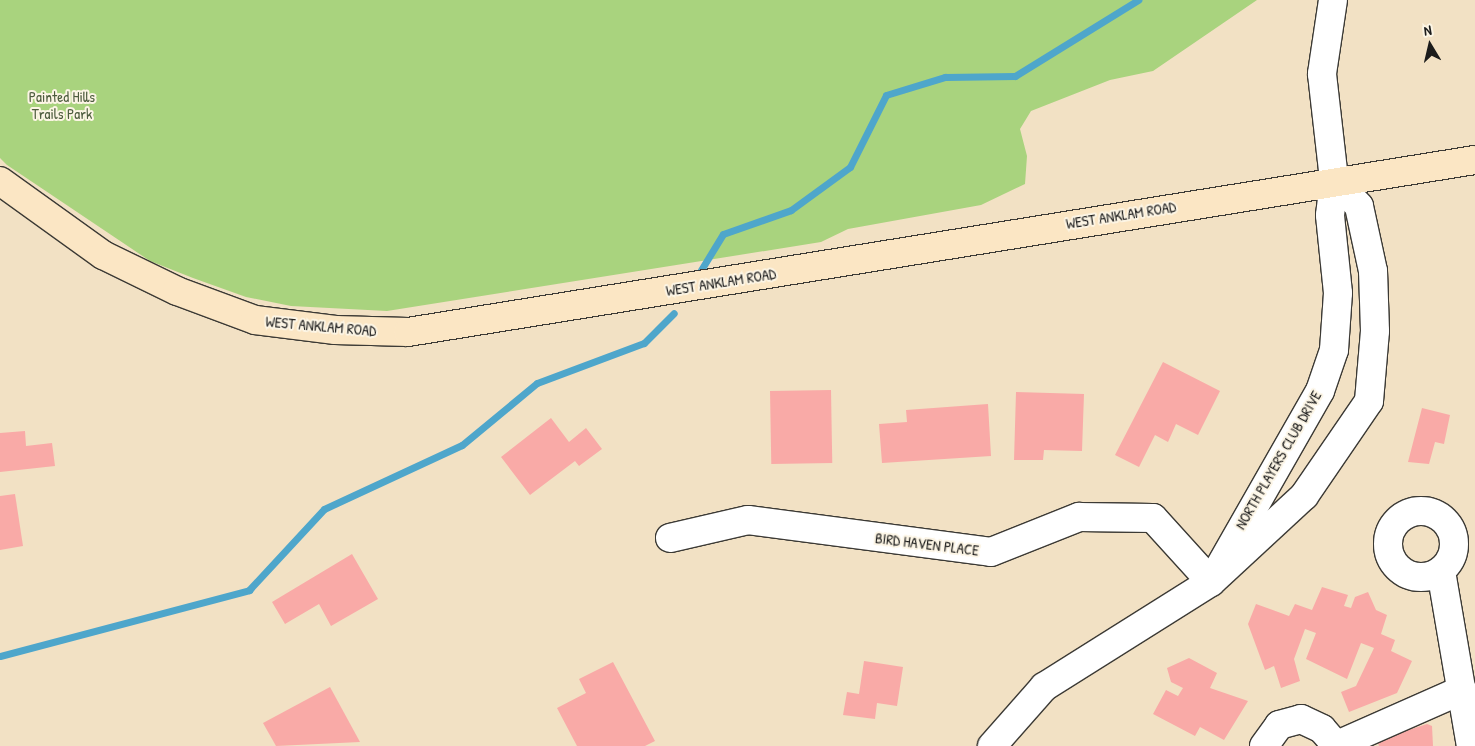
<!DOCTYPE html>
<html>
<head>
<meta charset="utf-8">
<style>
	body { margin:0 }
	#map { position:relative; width:1475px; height:746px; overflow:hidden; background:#f2e1c4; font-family:"Patrick Hand",sans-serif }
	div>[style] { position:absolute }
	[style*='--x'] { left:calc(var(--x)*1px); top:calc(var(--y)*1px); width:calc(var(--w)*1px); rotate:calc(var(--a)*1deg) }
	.green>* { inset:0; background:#a9d37e }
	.stream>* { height:7px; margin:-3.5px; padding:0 3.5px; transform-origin:3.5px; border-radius:3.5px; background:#4ea6cb }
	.building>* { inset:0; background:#f9aaa7; transform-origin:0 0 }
	.roads { filter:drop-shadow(1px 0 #3c3a35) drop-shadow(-1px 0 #3c3a35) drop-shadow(0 1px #3c3a35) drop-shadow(0 -1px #3c3a35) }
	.minor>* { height:28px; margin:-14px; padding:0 14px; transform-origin:14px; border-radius:14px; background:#fff }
	.minor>.ring { margin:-14px; padding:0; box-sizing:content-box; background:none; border:28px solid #fff; border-radius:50% }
	.tertiary>* { height:28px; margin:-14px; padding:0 14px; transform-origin:14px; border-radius:14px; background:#fff }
	.secondary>* { height:28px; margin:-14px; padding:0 14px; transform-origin:14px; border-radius:14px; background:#fbe6c4 }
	span { translate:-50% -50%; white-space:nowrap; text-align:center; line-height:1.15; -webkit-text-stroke:4px #fcf5e5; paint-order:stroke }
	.park-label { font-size:15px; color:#4d5c3e }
	.street-label { font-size:15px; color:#1c1c1c }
	.north { position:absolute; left:1405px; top:20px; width:50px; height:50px; -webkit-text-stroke:4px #fcf5e5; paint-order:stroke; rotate:351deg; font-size:14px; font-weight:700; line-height:20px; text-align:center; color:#1c1c1c }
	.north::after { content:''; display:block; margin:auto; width:18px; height:22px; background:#1c1c1c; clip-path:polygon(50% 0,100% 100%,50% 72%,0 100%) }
</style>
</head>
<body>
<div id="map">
	<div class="green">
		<div style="clip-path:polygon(0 0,1257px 0,1153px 71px,1110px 80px,1031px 111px,1020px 129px,1027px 156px,1025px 184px,981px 205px,848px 229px,821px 242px,387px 311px,291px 306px,246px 297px,193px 278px,150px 261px,7px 165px,0 158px)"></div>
	</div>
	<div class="stream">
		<div style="--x:701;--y:270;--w:42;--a:-58.6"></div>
		<div style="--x:723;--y:234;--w:72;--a:-19.4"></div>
		<div style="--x:791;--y:210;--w:73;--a:-36.1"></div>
		<div style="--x:850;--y:167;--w:80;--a:-63.4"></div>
		<div style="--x:886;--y:95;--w:62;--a:-17"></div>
		<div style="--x:945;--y:77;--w:70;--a:-0.8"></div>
		<div style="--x:1015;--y:76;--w:145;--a:-31.7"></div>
		<div style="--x:0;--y:656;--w:258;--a:-14.8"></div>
		<div style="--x:249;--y:590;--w:110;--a:-47.2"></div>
		<div style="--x:324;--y:509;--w:152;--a:-24.9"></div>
		<div style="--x:462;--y:445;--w:97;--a:-39.6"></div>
		<div style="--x:537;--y:383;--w:114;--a:-20.5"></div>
		<div style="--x:644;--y:343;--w:42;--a:-45"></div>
	</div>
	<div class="building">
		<div style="clip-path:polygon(1163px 362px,1220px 391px,1198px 435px,1176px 424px,1168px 442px,1155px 435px,1139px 467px,1115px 455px)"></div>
		<div style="left:831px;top:390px;width:73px;height:61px;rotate:89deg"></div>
		<div style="clip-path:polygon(1016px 392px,1084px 394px,1082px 451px,1044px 450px,1043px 460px,1014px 460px)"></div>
		<div style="clip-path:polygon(988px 404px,991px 456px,882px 463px,879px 424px,907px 422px,906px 410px)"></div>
		<div style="clip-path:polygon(1422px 408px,1450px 415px,1444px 444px,1435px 442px,1429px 464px,1408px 462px)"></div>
		<div style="clip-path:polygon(551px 418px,569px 442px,586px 428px,602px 449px,579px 466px,575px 461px,530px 495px,501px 457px)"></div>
		<div style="clip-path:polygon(25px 431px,26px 446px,52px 443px,55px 466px,0 472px,0 433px)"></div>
		<div style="clip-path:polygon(15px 494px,23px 546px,0 550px,0 496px)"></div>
		<div style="clip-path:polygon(352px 554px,378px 599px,331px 626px,319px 604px,285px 624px,272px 602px)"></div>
		<div style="clip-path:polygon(1322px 587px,1348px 595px,1344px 606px,1351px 608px,1355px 597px,1368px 592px,1376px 610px,1387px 615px,1381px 634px,1395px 640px,1391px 651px,1412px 661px,1397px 693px,1349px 712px,1341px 692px,1356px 686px,1374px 648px,1361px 643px,1347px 679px,1306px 659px,1316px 633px,1305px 629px,1294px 659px,1300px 681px,1281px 688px,1274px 666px,1265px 670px,1248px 624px,1256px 604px,1289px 616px,1295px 604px,1312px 610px)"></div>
		<div style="clip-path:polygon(1189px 658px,1217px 673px,1210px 688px,1248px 701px,1224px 740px,1200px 727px,1195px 736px,1153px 714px,1166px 690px,1178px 696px,1183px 688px,1171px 682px,1167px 668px)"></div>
		<div style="clip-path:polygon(864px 661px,903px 667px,897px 706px,877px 703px,875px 719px,843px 715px,847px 692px,859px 694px)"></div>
		<div style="clip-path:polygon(613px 662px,655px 741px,645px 746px,577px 746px,557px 708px,586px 693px,579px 679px)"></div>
		<div style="clip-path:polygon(330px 687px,360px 742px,276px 746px,263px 723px)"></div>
		<div style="clip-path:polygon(1427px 724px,1432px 726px,1433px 746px,1379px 746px,1377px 740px)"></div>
	</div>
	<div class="roads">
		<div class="minor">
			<div style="--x:1333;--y:0;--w:75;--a:98.5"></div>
			<div style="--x:1322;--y:74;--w:107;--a:83.5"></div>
			<div class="ring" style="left:1388px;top:511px;width:38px;height:38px"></div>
			<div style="--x:670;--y:538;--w:80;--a:-13"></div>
			<div style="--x:748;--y:520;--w:245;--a:7.5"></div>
			<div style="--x:991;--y:552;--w:95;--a:-21.7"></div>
			<div style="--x:1079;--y:517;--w:74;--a:0.8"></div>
			<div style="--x:1153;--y:518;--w:86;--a:47.8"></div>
			<div style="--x:1441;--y:571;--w:178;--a:80.3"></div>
			<div style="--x:1264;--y:746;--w:26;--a:-54"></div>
			<div style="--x:1279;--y:725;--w:23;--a:-15"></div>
			<div style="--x:1301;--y:719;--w:23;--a:25"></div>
			<div style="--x:1322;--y:729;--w:21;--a:49"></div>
			<div style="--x:1335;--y:746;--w:139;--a:-23.8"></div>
		</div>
		<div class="tertiary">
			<div style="--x:1219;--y:568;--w:204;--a:-60.3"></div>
			<div style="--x:1320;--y:391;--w:43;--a:-71.1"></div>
			<div style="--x:1334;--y:350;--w:57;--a:-86"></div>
			<div style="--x:1338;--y:293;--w:78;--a:-95.9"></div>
			<div style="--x:1330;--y:215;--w:35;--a:-83"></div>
			<div style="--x:992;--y:746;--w:79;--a:-48.6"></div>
			<div style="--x:1044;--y:687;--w:197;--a:-32.2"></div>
			<div style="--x:1211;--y:582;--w:127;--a:-42.8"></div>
			<div style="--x:1304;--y:496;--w:115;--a:-55.6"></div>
			<div style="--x:1369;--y:401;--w:70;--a:-85.1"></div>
			<div style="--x:1375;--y:331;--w:60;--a:-91.9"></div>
			<div style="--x:1373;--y:271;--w:66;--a:-102.2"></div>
			<div style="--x:1359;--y:206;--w:36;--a:-134"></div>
		</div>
		<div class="secondary">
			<div style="--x:0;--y:181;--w:127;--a:35.7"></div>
			<div style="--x:103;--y:255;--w:82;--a:25.9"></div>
			<div style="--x:177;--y:291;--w:83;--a:20.4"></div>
			<div style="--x:255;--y:320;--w:81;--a:7.1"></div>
			<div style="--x:335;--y:330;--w:73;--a:1.6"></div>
			<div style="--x:408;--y:332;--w:1081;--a:-9.16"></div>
		</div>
	</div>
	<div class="park-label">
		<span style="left:62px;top:105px">Painted Hills<br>Trails Park</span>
	</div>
	<div class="street-label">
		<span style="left:1121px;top:215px;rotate:-9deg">WEST ANKLAM ROAD</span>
		<span style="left:721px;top:282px;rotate:-9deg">WEST ANKLAM ROAD</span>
		<span style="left:321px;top:326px;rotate:5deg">WEST ANKLAM ROAD</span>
		<span style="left:1278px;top:460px;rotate:-60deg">NORTH PLAYERS CLUB DRIVE</span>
		<span style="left:927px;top:544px;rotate:7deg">BIRD HAVEN PLACE</span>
	</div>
	<div class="north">N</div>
</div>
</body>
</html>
